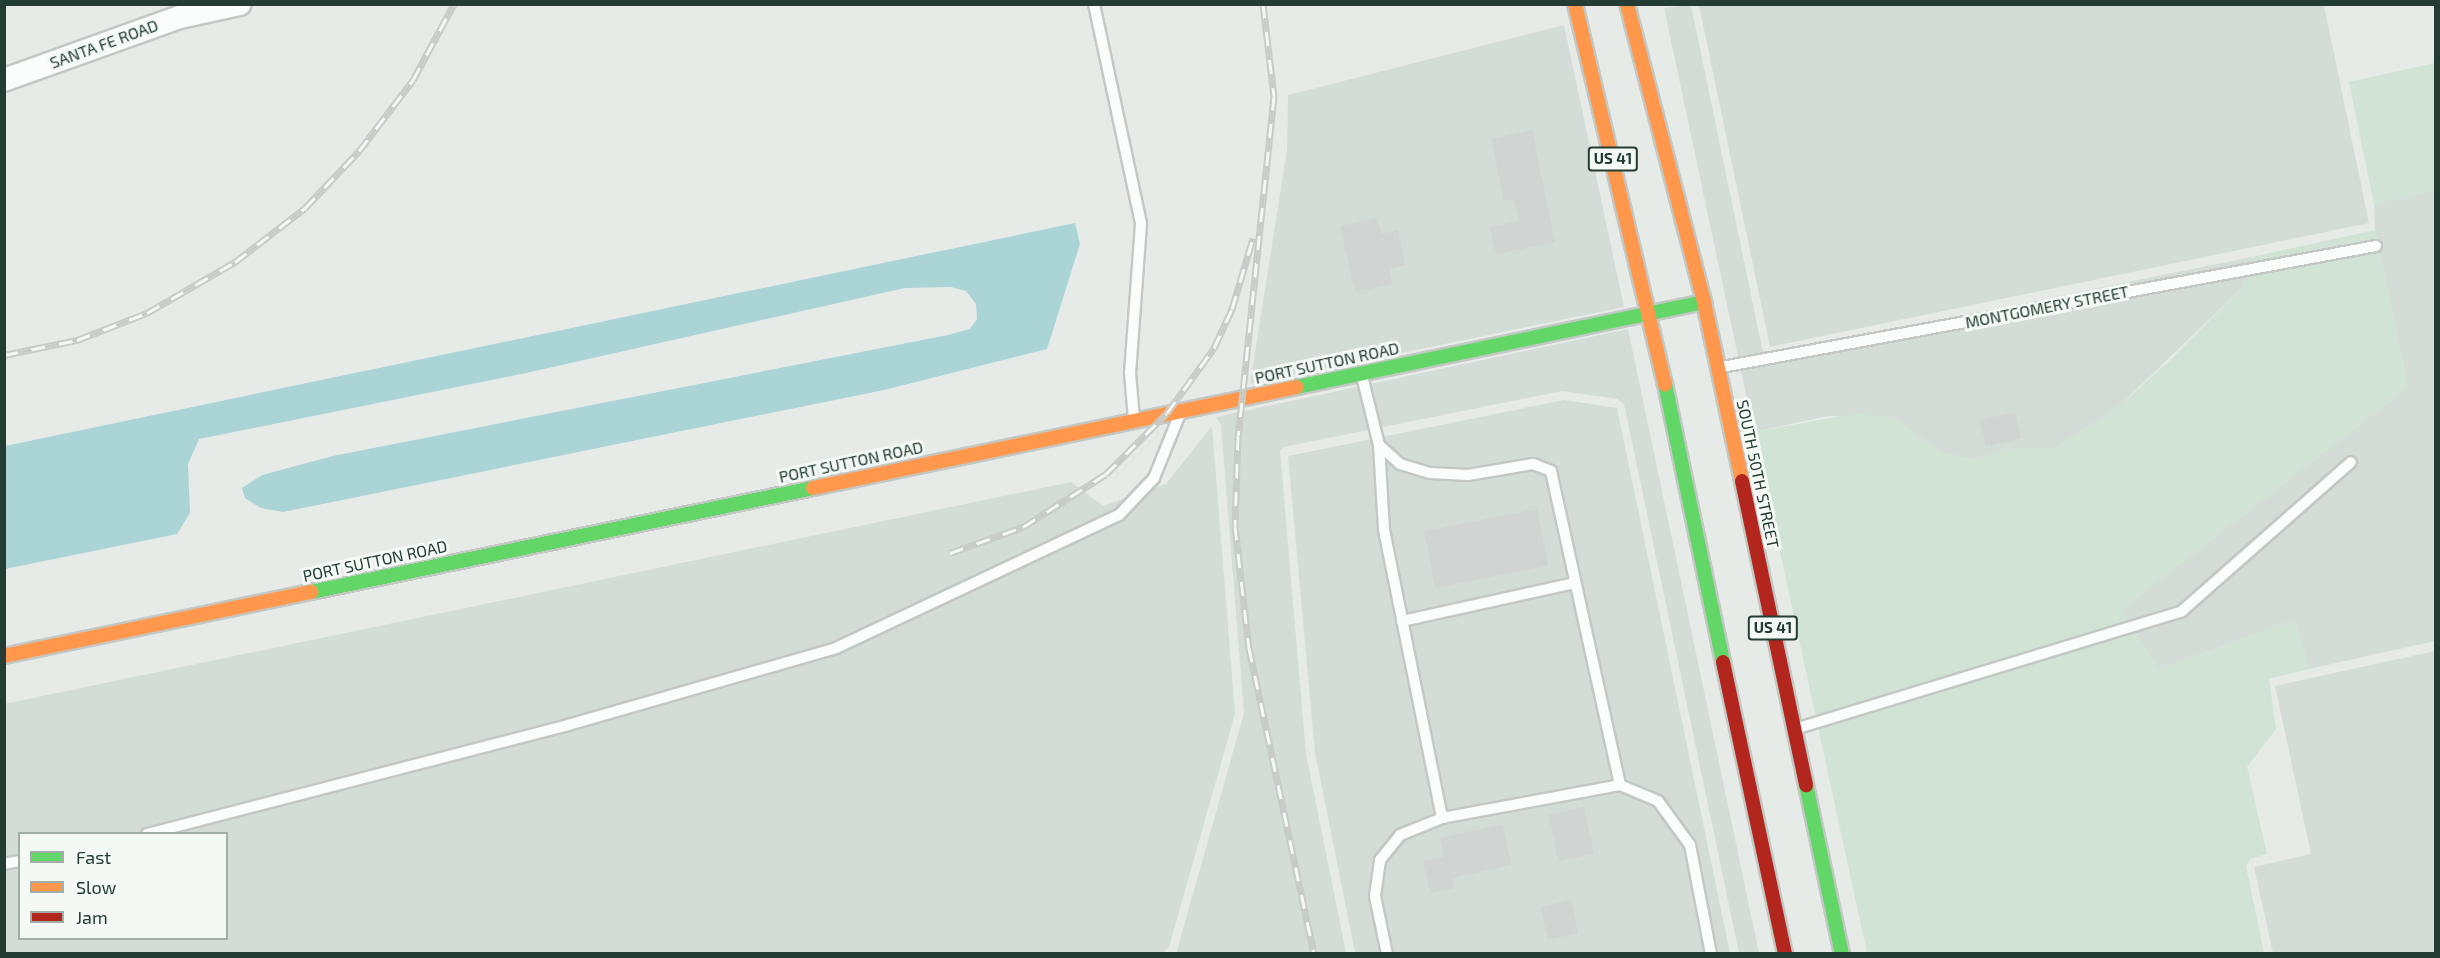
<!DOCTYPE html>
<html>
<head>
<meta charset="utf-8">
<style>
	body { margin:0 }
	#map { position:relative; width:2440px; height:958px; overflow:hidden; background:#e6ebe8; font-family:"Exo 2",sans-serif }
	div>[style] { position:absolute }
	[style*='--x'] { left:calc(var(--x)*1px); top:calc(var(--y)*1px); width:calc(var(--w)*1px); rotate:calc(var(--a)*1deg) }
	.built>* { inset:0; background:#d4dcd8 }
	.green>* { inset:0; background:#d0e3d4 }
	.water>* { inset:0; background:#aad4d6 }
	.building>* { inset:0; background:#d0d4d2; transform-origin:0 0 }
	.roads { filter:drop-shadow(2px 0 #c3c8c5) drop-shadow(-2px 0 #c3c8c5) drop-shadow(0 2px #c3c8c5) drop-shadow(0 -2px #c3c8c5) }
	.lane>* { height:10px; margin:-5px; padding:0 5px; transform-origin:5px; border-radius:5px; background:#fbfcfc }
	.street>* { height:22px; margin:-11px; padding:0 11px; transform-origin:11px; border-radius:11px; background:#fbfcfc }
	.fast>* { height:14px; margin:-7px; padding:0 7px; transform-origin:7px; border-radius:7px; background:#63d668 }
	.slow>* { height:14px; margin:-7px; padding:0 7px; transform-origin:7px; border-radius:7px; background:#ff974d }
	.jam>* { height:14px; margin:-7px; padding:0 7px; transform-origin:7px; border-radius:7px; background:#b3261e }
	.rail>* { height:7px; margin-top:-3.5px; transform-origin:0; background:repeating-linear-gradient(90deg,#f4f9f6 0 14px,#c7ccc9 0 28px); box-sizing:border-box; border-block:2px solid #c7ccc9 }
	span { translate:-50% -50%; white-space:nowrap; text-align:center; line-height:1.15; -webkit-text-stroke:6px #f4f9f6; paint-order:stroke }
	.shield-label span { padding:2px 4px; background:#f4f9f6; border:2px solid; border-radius:4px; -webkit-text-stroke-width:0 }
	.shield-label { font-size:15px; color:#243d34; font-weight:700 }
	.street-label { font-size:16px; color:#243d34 }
	.frame { position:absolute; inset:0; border:6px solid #243d34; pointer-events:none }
	.legend { position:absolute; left:18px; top:832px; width:210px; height:108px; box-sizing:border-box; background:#f4f9f6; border:2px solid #a1aea8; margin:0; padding:8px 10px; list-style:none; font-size:18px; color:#243d34 }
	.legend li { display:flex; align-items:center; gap:12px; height:30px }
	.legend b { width:30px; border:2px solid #a1aea8 }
</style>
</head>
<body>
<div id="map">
	<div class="built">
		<div style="clip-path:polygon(1691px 5px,1762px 348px,1766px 355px,2252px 257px,2243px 287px,2117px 408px,2056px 448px,2013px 448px,1974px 460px,1940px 452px,1892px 417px,1828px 416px,1754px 432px,1664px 8px)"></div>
		<div style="clip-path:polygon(1699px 5px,2324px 5px,2369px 223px,1770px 347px)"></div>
		<div style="clip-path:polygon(1564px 25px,1624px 307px,1250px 384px,1287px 150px,1288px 95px)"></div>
		<div style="clip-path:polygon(2435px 190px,2435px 641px,2309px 669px,2295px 620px,2159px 669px,2121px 610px,2408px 387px,2375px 230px,2374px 205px)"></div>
		<div style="clip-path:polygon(1628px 329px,1759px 953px,1739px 953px,1624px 404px,1617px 399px,1562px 391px,1284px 447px,1280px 451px,1306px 754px,1346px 953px,1176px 954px,1244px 713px,1221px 425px,1216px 417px)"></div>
		<div style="clip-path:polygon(1564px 400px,1617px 408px,1730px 953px,1355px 953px,1315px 753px,1288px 456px)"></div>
		<div style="clip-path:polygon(evenodd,1212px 426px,1235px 714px,1169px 947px,1163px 953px,5px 953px,4px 704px,1071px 482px,1103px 506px,1166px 484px,1212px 426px,20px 834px,226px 834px,226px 938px,20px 938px,20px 834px)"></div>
		<div style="clip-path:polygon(2435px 651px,2435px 953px,2273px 953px,2254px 867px,2311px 854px,2275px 686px)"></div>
	</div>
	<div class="green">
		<div style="clip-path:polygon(2435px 63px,2435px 190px,2374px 205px,2349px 82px)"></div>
		<div style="clip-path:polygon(2375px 230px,2408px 387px,2121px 610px,2159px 669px,2295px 620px,2309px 669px,2269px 679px,2276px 729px,2247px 767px,2267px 854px,2250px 859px,2246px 866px,2264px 953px,1867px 953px,1754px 432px,1857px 413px,1892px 417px,1940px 452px,1974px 460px,2013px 448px,2056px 448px,2117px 408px,2169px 361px,2243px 287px,2252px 257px)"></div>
	</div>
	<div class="water">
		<div style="clip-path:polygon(1075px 223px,1080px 244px,1047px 349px,884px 390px,283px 512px,261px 508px,245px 498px,242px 488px,262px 475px,333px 456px,948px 335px,970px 329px,977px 319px,976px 304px,966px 291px,951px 287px,905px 288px,526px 373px,199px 439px,188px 464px,190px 513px,177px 534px,5px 569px,5px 446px)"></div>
	</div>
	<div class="building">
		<div style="clip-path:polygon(1532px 130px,1555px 242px,1496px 254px,1490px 227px,1519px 221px,1514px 199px,1504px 201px,1491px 139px)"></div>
		<div style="clip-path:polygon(1377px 218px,1381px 234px,1398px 230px,1405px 265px,1389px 269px,1392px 284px,1355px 292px,1340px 226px)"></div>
		<div style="left:2015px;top:412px;width:27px;height:36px;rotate:77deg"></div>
		<div style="left:1537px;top:509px;width:58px;height:115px;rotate:79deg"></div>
		<div style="left:1584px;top:807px;width:48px;height:36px;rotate:78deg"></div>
		<div style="clip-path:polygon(1503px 824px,1511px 865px,1452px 878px,1454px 888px,1430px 893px,1423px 861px,1444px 857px,1440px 838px)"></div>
		<div style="left:1571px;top:900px;width:34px;height:31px;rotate:78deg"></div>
	</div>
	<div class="roads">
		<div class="lane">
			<div style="--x:1094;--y:4;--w:225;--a:77.9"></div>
			<div style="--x:1141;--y:224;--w:149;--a:94.2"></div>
			<div style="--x:1130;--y:373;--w:46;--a:85"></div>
			<div style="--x:1722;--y:367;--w:665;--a:-10.48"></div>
			<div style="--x:1362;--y:376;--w:71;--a:76.2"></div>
			<div style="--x:1379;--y:445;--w:28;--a:42"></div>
			<div style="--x:1400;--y:464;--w:31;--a:17"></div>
			<div style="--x:1430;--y:473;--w:38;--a:3"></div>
			<div style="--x:1468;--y:475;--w:66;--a:-9.6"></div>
			<div style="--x:1533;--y:464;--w:19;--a:21"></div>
			<div style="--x:1551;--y:471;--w:321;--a:77.6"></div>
			<div style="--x:1620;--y:785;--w:41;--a:22.8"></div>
			<div style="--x:1658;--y:801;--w:54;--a:54"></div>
			<div style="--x:1690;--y:845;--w:111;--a:79.1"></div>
			<div style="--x:1379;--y:445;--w:85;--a:86.6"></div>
			<div style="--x:1384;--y:530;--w:294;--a:78.6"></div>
			<div style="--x:1442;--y:818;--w:181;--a:-10.5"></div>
			<div style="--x:1402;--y:621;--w:177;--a:-12.4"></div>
			<div style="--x:1798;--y:728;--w:401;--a:-16.9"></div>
			<div style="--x:2182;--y:611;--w:225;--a:-41.4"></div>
			<div style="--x:147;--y:834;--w:435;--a:-14.5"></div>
			<div style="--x:568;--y:725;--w:279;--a:-16"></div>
			<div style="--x:836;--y:648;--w:313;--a:-25.2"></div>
			<div style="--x:1119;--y:515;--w:51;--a:-46.6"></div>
			<div style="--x:1154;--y:478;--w:67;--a:-68"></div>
			<div style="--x:4;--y:864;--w:16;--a:-11"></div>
			<div style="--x:1387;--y:954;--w:59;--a:-101.7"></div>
			<div style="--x:1375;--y:896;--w:36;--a:-82"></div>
			<div style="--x:1380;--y:860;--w:32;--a:-51"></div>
			<div style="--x:1400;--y:835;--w:45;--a:-22"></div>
		</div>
		<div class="street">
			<div style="--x:4;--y:80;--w:187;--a:-19.7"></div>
			<div style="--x:180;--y:17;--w:61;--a:-12.2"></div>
		</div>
		<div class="fast">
			<div style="--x:1665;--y:384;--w:284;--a:78.2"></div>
			<div style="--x:1297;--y:387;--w:416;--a:-11.8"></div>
			<div style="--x:311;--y:592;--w:513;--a:-11.7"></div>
			<div style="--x:1806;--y:785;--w:173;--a:78"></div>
		</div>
		<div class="slow">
			<div style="--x:1575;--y:4;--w:391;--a:76.7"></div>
			<div style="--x:1627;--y:4;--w:308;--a:75.5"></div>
			<div style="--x:1704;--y:302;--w:183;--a:78"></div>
			<div style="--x:813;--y:488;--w:494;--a:-11.8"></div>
			<div style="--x:4;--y:656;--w:314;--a:-11.8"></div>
		</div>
		<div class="jam">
			<div style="--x:1742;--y:481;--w:311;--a:78.1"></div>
			<div style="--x:1723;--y:662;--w:299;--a:78"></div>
		</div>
	</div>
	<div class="rail">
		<div style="--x:1263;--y:4;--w:93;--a:83.2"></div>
		<div style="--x:1274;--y:96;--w:342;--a:96"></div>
		<div style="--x:1238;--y:436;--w:90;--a:91.9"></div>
		<div style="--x:1235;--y:526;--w:123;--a:83.5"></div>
		<div style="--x:1249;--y:648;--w:313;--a:78"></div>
		<div style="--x:4;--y:355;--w:75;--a:-11.6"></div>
		<div style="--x:77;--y:340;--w:75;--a:-21.1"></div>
		<div style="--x:147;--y:313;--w:102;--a:-30.1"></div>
		<div style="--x:235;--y:262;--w:88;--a:-37.6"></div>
		<div style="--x:305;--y:208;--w:79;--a:-46.5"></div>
		<div style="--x:359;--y:151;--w:89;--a:-52.7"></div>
		<div style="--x:413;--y:80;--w:86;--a:-61.7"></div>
		<div style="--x:950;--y:553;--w:77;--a:-19.6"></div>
		<div style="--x:1023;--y:527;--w:98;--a:-32.6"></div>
		<div style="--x:1106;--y:474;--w:86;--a:-45"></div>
		<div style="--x:1167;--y:413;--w:80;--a:-54.1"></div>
		<div style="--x:1214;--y:348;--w:43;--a:-65.2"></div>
		<div style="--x:1232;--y:309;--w:74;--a:-73.5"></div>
	</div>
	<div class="shield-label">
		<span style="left:1613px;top:159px">US 41</span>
		<span style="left:1773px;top:628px">US 41</span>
	</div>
	<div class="street-label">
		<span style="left:104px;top:44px;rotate:-20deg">SANTA FE ROAD</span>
		<span style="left:2047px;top:307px;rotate:-11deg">MONTGOMERY STREET</span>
		<span style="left:1327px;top:363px;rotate:-12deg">PORT SUTTON ROAD</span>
		<span style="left:851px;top:462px;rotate:-12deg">PORT SUTTON ROAD</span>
		<span style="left:1758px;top:474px;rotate:78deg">SOUTH 50TH STREET</span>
		<span style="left:375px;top:561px;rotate:-12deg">PORT SUTTON ROAD</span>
	</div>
	<div class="frame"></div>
	<ul class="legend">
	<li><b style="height:8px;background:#63d668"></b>Fast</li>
	<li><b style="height:8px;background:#ff974d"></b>Slow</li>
	<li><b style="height:8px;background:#b3261e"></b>Jam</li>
	</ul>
</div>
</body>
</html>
